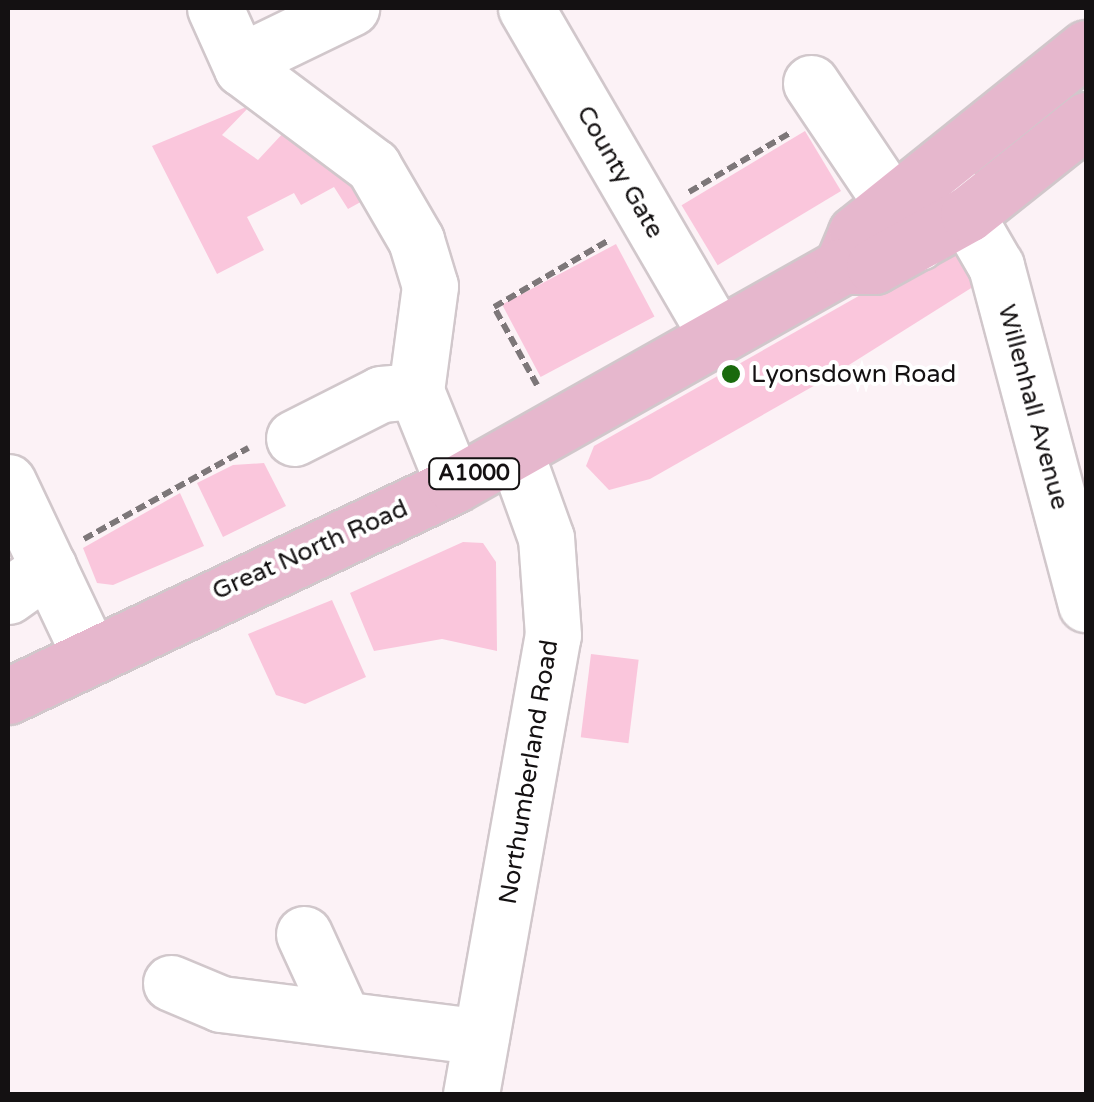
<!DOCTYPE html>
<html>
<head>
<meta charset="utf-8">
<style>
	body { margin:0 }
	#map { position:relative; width:1094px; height:1102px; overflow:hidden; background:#fcf2f6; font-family:"Varela Round",sans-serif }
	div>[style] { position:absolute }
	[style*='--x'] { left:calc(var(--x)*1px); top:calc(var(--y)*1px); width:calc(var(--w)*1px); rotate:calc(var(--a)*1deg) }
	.green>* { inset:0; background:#fac6dc; transform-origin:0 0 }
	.path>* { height:6px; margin-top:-3px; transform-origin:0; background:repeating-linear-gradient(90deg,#7d7779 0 10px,transparent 0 15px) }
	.roads { filter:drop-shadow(2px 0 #d1c7cb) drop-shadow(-2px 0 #d1c7cb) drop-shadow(0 2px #d1c7cb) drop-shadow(0 -2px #d1c7cb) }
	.minor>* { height:55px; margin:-27.5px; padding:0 27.5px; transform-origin:27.5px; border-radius:27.5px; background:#fff }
	.major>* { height:55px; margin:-27.5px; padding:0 27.5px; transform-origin:27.5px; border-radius:27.5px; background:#e6b7cd }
	.dots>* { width:28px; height:28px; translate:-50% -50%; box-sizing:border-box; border:5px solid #fff; border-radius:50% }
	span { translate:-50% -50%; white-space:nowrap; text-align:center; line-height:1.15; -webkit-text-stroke:8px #fff; paint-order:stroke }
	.shield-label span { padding:2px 8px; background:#fff; border:2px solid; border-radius:8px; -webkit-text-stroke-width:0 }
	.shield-label { font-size:22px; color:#141112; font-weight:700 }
	.street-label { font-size:25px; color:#141112 }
	.poi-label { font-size:25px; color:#141112 }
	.left { translate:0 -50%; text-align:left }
	.frame { position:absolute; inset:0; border:10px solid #141112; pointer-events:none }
</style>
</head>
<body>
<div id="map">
	<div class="green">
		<div style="clip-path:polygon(251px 105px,222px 135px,258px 160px,285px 131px,335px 164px,366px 199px,348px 209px,334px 187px,301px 205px,294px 193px,247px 217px,264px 250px,217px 274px,152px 146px)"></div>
		<div style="left:805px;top:131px;width:70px;height:144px;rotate:59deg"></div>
		<div style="clip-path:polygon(961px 238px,976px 285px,833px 375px,650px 479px,609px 490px,586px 466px,594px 446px)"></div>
		<div style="left:616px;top:244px;width:82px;height:129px;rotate:62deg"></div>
		<div style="clip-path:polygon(264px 463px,286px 506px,223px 537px,197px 483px,233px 465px)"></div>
		<div style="clip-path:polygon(180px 493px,204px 546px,113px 585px,97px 583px,83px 548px)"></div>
		<div style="clip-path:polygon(463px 542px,483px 543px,496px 562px,497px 651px,442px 639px,374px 651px,350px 593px)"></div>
		<div style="clip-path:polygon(332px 600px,366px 677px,305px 704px,276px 695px,248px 634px)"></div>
		<div style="left:591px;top:654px;width:48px;height:84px;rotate:7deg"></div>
	</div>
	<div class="path">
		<div style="--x:689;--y:192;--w:117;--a:-30.3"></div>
		<div style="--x:537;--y:385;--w:89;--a:-118.9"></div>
		<div style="--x:494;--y:307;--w:133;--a:-30.2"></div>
		<div style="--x:84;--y:539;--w:188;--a:-29"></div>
	</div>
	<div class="roads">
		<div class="minor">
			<div style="--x:215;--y:8;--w:66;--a:65.8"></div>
			<div style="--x:242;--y:68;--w:164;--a:36.8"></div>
			<div style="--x:373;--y:166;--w:86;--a:59.8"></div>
			<div style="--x:416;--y:240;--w:48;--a:73.1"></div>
			<div style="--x:430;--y:286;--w:106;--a:97.6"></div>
			<div style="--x:416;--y:391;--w:101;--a:68"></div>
			<div style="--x:526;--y:8;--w:377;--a:59.8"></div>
			<div style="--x:264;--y:50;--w:97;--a:-25.8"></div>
			<div style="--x:811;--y:83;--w:192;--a:56.1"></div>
			<div style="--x:942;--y:173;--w:108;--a:59.9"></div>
			<div style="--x:996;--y:266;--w:350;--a:75.1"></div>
			<div style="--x:294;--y:438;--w:97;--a:-26.8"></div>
			<div style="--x:381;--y:394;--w:35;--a:-5"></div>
			<div style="--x:8;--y:482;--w:189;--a:64.7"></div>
			<div style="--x:8;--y:596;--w:50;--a:-35.3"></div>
			<div style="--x:304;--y:934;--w:89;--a:65.4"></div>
			<div style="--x:171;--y:983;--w:54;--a:22.8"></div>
			<div style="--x:221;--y:1004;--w:262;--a:7.2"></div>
			<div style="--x:471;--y:1094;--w:466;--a:-79.9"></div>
			<div style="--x:553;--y:635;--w:97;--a:-94.1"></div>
			<div style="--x:546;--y:538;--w:91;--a:-109.8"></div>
		</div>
		<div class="major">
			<div style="--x:842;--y:266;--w:36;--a:-67"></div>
			<div style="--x:856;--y:233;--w:295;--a:-38.8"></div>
			<div style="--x:8;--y:696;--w:493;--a:-25.3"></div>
			<div style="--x:454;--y:485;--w:446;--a:-29.4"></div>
			<div style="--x:842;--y:266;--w:32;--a:0"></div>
			<div style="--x:874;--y:266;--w:107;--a:-29"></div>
			<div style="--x:968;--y:214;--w:151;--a:-38.5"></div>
		</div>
	</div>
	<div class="dots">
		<div style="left:731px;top:374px;background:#1a6a0d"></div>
	</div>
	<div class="shield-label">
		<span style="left:474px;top:474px">A1000</span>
	</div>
	<div class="street-label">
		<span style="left:620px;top:172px;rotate:60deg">County Gate</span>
		<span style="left:1033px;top:407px;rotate:75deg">Willenhall Avenue</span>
		<span style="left:310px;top:550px;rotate:-24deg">Great North Road</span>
		<span style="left:529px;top:772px;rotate:-81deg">Northumberland Road</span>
	</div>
	<div class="poi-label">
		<span class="left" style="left:751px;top:374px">Lyonsdown Road</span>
	</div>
	<div class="frame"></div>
</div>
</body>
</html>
